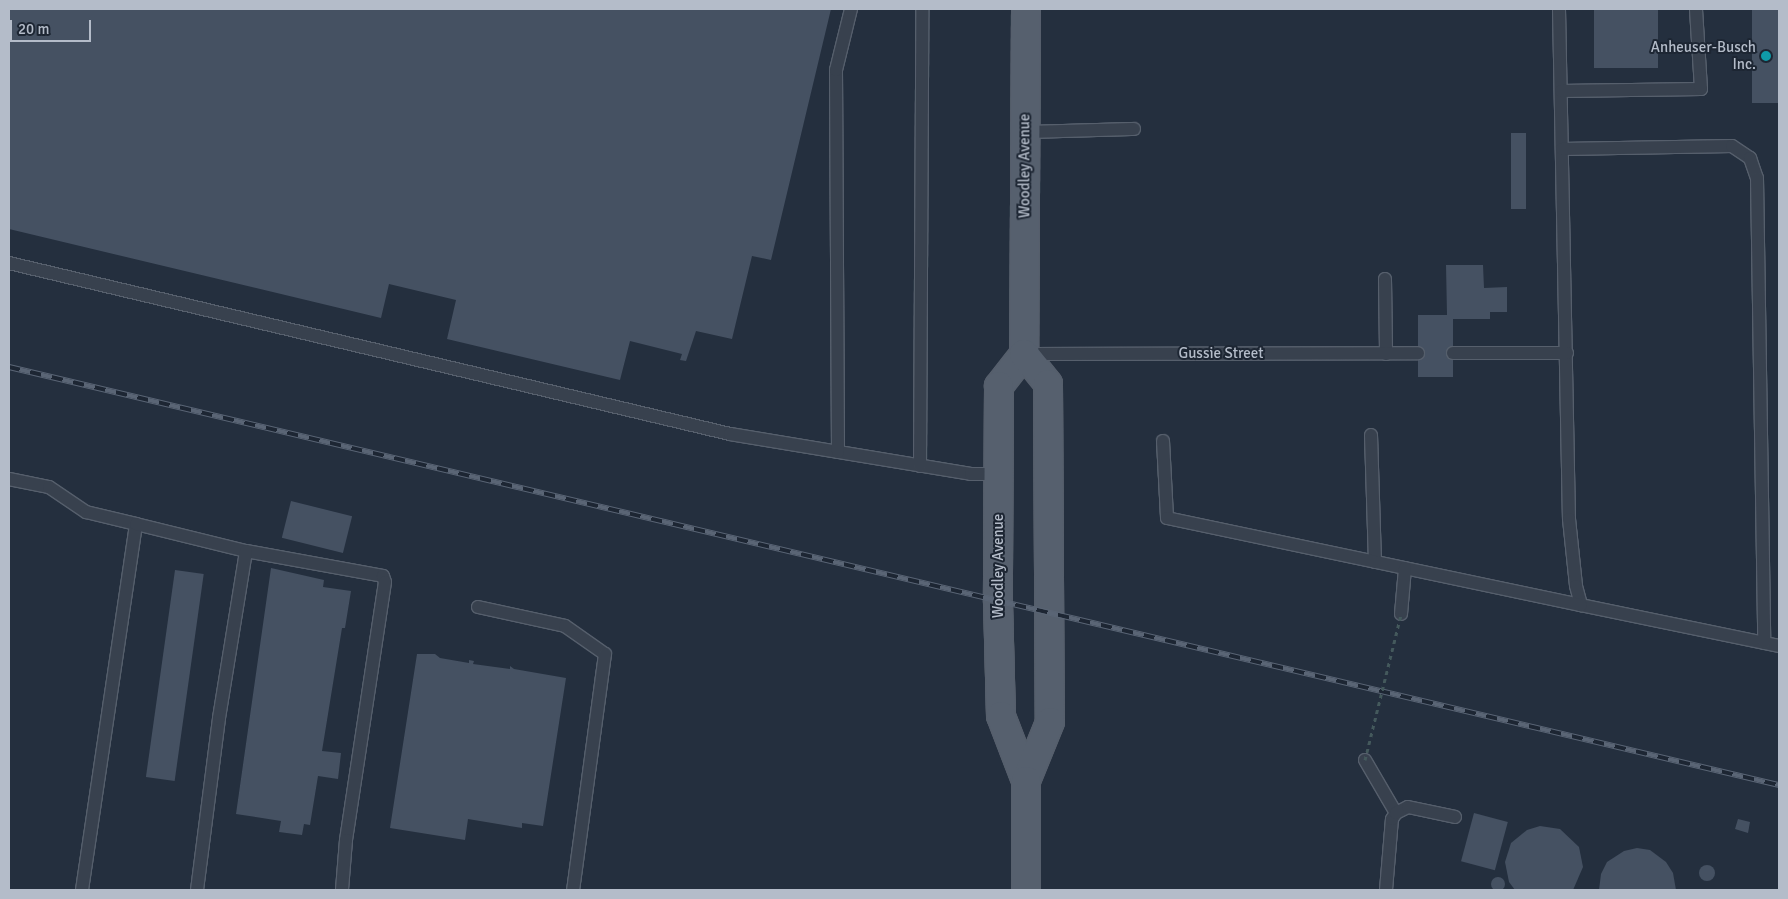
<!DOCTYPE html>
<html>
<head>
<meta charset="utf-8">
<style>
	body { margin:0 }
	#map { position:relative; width:1788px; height:899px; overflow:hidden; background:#242f3e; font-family:Signika,sans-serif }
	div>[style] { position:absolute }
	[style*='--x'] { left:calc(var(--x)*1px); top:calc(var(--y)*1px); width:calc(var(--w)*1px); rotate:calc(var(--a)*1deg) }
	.building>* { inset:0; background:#455162; transform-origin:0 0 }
	.round { border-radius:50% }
	.roads { filter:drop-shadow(1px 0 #565f6c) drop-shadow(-1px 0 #565f6c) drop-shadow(0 1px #565f6c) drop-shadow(0 -1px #565f6c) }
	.lane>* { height:12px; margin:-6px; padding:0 6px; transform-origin:6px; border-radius:6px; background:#38414e }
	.primary>* { height:28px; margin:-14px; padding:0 14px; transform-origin:14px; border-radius:14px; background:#56606e }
	.rail>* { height:5.5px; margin-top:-2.75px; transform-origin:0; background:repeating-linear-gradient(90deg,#1d2633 0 11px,#5a6575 0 22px); box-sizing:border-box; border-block:1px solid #5a6575 }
	.path-bridge>* { height:3px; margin-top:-1.5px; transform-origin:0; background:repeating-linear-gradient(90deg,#44595c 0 4px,transparent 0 8px) }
	.dots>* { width:14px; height:14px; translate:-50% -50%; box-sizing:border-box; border:2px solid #1d2633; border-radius:50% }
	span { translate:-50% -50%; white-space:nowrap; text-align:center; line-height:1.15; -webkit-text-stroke:4px #1d2633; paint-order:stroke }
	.poi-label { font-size:15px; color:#b4bcc9 }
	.right { translate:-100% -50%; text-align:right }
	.street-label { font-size:15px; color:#b4bcc9 }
	.frame { position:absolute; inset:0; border:10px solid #b4bcc9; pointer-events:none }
	.scale { position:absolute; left:10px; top:20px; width:81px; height:22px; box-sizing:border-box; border:2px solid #b4bcc9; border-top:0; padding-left:6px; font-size:15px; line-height:18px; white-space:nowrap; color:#b4bcc9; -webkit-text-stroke:4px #1d2633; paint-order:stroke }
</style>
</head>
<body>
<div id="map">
	<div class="building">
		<div style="clip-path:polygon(9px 9px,831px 9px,771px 260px,752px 256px,732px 339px,696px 331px,686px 361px,680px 360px,682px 354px,630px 341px,620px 380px,447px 339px,456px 300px,389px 284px,381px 318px,9px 229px)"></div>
		<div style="left:1594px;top:9px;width:64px;height:59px"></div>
		<div style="left:1752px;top:9px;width:27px;height:94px"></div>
		<div style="left:1511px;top:133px;width:15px;height:76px"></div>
		<div style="clip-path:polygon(1446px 265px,1483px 265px,1484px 288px,1507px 287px,1507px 312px,1490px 312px,1490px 319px,1453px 319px,1453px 377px,1418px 377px,1418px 315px,1447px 315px)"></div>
		<div style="left:291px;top:501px;width:63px;height:38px;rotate:14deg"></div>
		<div style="clip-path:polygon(271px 568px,324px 580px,323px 587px,351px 591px,345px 628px,342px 628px,322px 751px,341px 753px,338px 779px,318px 776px,310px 825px,304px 824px,302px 835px,279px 832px,281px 821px,236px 814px)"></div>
		<div style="left:175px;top:570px;width:29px;height:209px;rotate:8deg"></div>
		<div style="clip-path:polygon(417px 654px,435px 654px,440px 658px,469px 663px,469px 660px,474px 661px,473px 664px,510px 669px,510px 666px,514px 669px,566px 678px,543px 826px,522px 823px,522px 828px,468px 819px,465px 840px,390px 828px)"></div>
		<div style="left:1474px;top:813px;width:35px;height:50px;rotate:15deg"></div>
		<div style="clip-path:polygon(1738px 819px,1750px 822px,1748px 833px,1735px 829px)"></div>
		<div style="clip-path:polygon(1540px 826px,1560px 829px,1579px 847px,1583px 867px,1573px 890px,1515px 890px,1509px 882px,1505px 862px,1511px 843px,1527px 830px)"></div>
		<div style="clip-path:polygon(1637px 848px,1650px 850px,1666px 862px,1673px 873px,1676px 890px,1599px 890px,1601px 874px,1607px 862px,1624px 851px)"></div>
		<div class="round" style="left:1699px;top:865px;width:16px;height:16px"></div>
		<div class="round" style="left:1491px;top:877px;width:14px;height:14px"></div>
	</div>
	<div class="roads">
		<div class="lane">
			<div style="--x:1559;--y:9;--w:510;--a:88.88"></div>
			<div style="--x:1569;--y:519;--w:67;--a:84"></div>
			<div style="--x:1576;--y:586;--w:20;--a:75"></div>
			<div style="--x:1581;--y:605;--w:202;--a:11.7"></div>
			<div style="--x:1561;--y:91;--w:140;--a:-0.8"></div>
			<div style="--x:1701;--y:89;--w:80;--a:-93.6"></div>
			<div style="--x:1026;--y:132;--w:108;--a:-1.6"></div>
			<div style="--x:1562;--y:149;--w:170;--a:-1"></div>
			<div style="--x:1732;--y:146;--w:22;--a:34"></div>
			<div style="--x:1750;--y:158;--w:21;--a:71"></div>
			<div style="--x:1757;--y:178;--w:465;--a:89.1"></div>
			<div style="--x:9;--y:263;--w:741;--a:13.34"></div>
			<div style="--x:730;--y:434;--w:244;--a:9.4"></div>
			<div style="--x:971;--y:474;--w:29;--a:0"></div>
			<div style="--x:1385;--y:279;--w:75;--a:89.2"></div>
			<div style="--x:1453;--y:353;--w:114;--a:0"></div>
			<div style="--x:1027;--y:354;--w:391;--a:-0.1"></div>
			<div style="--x:1371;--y:435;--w:127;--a:88.2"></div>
			<div style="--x:1163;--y:441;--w:77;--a:87"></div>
			<div style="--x:1167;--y:518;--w:423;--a:11.9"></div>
			<div style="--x:838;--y:452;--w:382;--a:-90.3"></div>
			<div style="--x:836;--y:70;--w:63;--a:-76.2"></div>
			<div style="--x:920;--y:466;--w:457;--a:-89.7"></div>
			<div style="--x:9;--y:479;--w:41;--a:11.3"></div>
			<div style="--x:49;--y:487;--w:45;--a:34"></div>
			<div style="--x:86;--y:512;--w:51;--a:13.5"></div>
			<div style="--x:478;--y:607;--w:89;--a:12.3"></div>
			<div style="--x:565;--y:626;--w:49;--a:35"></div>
			<div style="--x:605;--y:654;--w:238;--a:97.7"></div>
			<div style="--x:1401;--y:614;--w:46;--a:-85"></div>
			<div style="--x:1365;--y:760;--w:61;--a:59.7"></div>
			<div style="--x:82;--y:890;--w:370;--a:-81.6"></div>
			<div style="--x:136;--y:524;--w:113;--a:13.8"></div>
			<div style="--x:246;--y:551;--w:139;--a:10.3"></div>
			<div style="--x:383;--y:576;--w:6;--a:72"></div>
			<div style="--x:385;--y:582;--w:261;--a:98.6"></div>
			<div style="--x:346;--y:840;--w:50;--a:94.6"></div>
			<div style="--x:197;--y:890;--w:173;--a:-82.7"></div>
			<div style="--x:219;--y:718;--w:169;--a:-80.8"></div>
			<div style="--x:1386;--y:890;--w:71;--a:-85.2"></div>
			<div style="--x:1392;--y:819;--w:7;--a:-56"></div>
			<div style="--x:1396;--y:813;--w:13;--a:-27"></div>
			<div style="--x:1408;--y:807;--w:48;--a:12"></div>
		</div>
		<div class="primary">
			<div style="--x:1026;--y:9;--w:345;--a:90.3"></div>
			<div style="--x:1024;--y:354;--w:41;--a:128"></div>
			<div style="--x:999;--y:386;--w:216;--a:90.3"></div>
			<div style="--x:998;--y:602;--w:114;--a:88.5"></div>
			<div style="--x:1001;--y:716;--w:70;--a:69"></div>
			<div style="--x:1024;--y:354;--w:38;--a:51"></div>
			<div style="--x:1048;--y:384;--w:338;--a:89.7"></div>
			<div style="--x:1050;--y:722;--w:64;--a:112.1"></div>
			<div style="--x:1026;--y:781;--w:109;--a:90"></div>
		</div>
	</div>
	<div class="rail">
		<div style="--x:9;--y:367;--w:1819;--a:13.29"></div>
	</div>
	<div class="path-bridge">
		<div style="--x:1365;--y:760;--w:150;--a:-76.1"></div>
	</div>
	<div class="dots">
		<div style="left:1766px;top:56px;background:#0f9aa8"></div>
	</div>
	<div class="poi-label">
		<span class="right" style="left:1756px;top:56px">Anheuser-Busch<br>Inc.</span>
	</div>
	<div class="street-label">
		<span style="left:1025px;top:166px;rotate:-90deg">Woodley Avenue</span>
		<span style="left:1221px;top:354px">Gussie Street</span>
		<span style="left:999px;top:566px;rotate:-90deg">Woodley Avenue</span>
	</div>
	<div class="frame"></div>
	<div class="scale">20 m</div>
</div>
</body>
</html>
